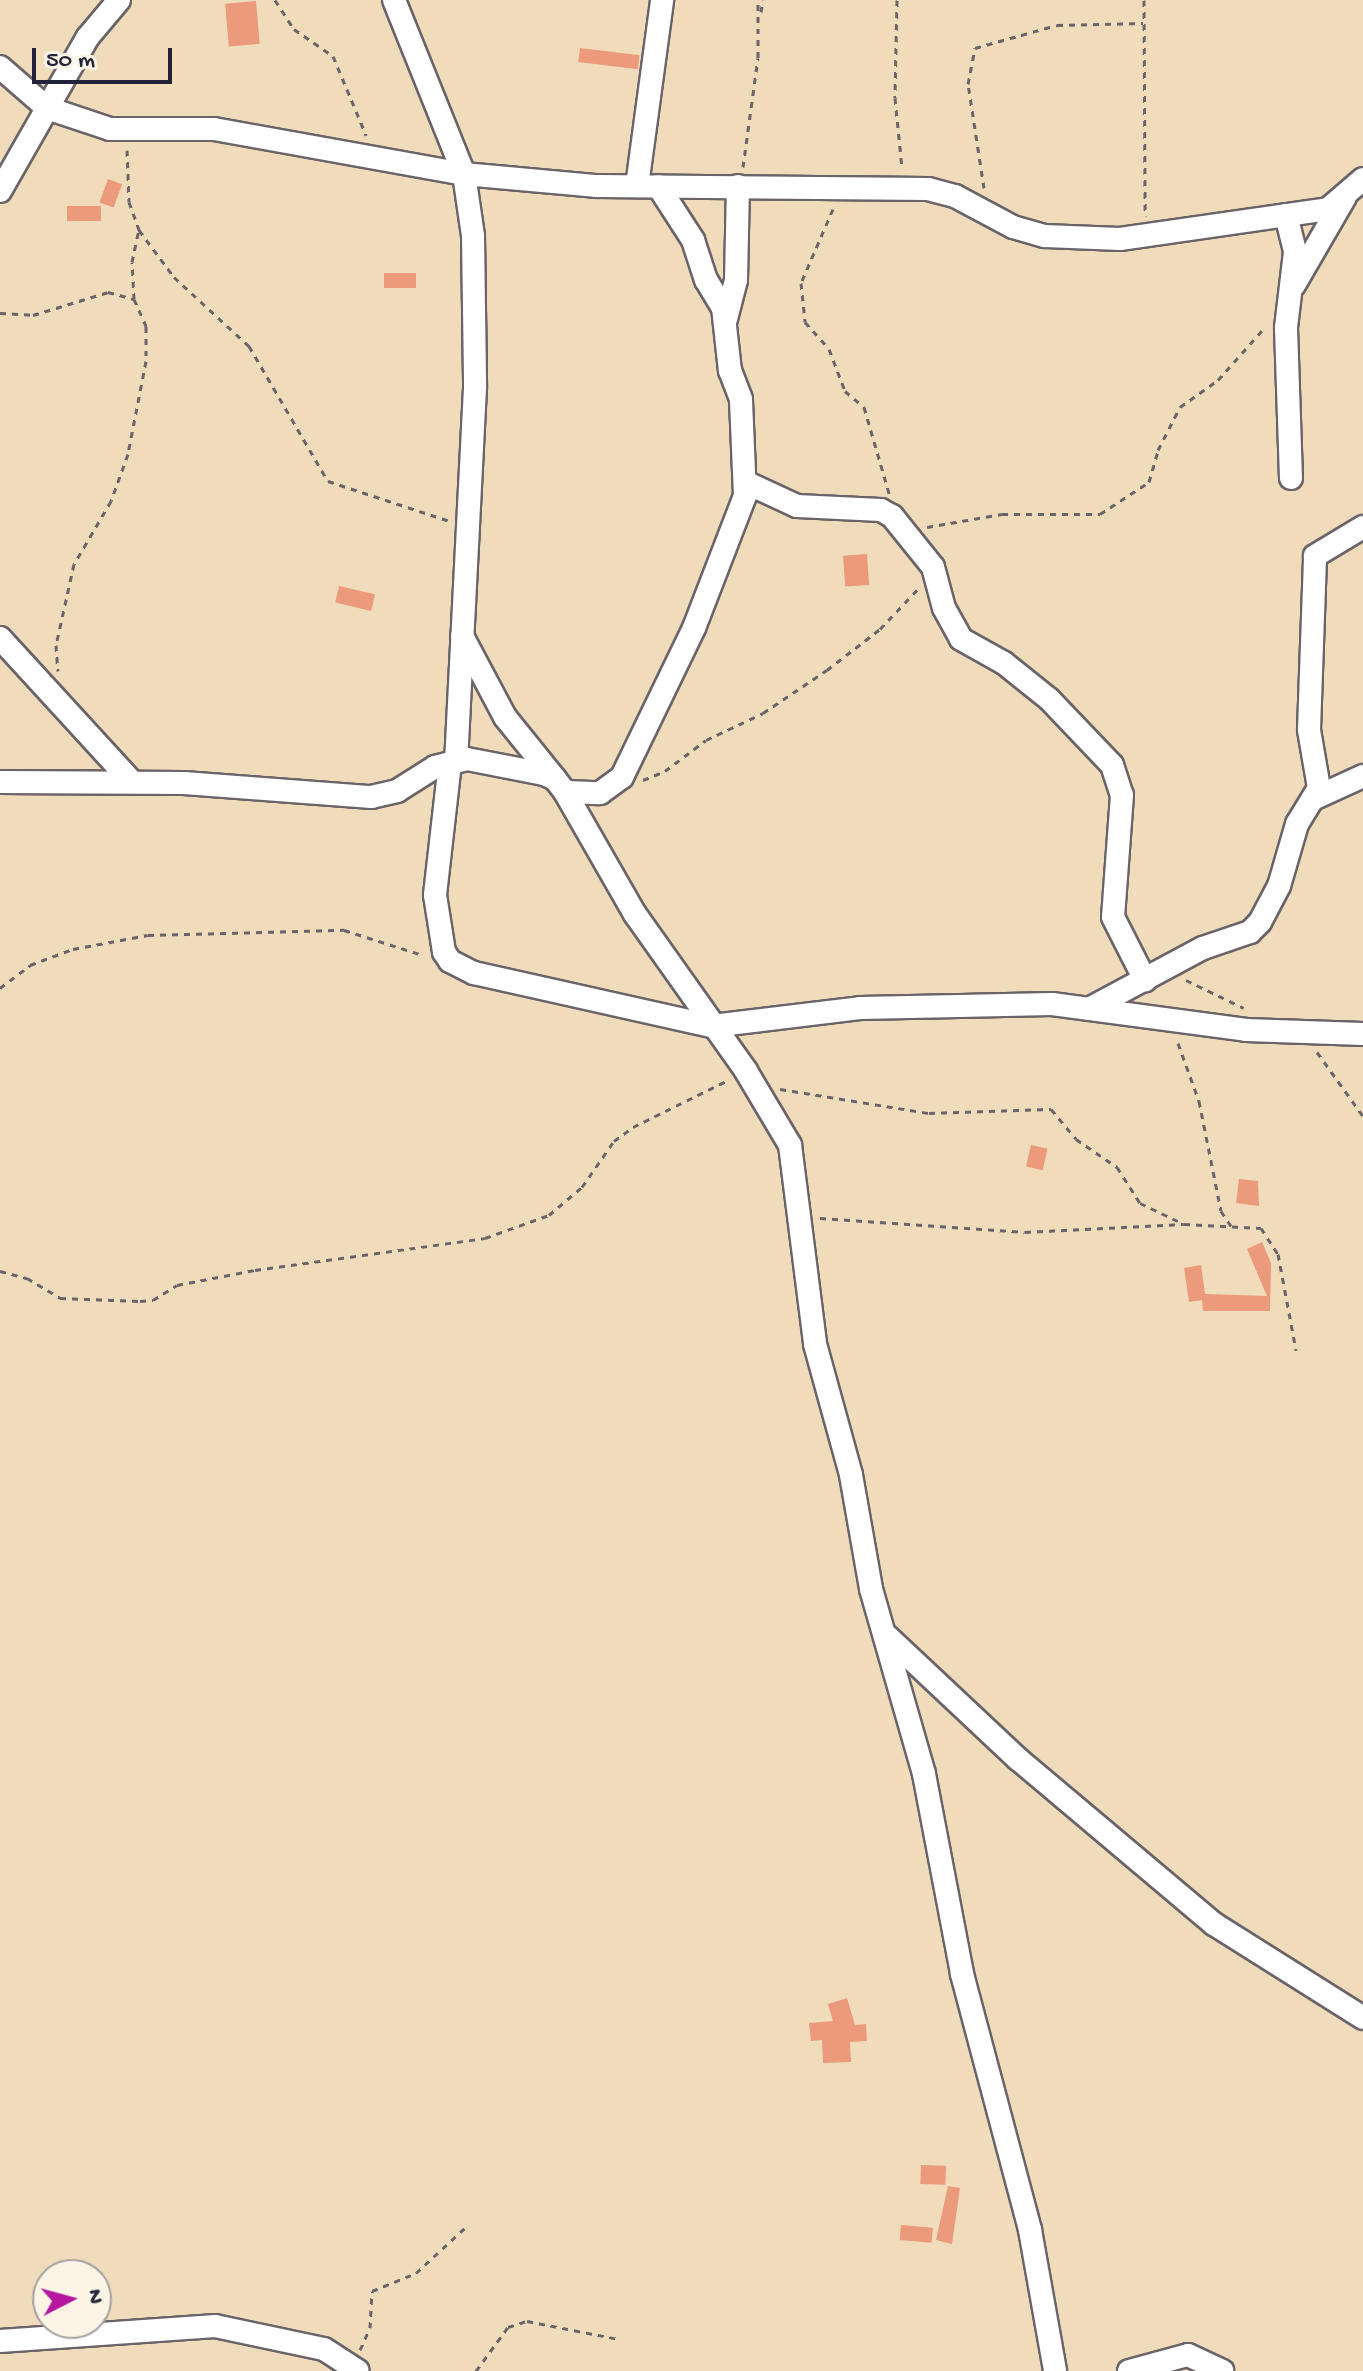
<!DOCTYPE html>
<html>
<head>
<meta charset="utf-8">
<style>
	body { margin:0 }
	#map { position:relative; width:1363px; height:2371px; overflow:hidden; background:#f0dcbb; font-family:"Gochi Hand",sans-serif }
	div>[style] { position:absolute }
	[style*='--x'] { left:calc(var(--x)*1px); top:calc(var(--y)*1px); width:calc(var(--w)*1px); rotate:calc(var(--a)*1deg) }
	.building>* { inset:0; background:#eb9a7b; transform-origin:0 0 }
	.path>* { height:3px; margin-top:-1.5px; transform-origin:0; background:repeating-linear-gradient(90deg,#6a6368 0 6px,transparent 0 12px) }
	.roads { filter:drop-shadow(2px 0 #6a6368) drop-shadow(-2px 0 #6a6368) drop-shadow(0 2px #6a6368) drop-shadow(0 -2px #6a6368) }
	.minor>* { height:22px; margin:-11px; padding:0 11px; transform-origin:11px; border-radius:11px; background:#fff }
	span { translate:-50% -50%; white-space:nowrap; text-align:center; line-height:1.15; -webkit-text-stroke:6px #fcf5e5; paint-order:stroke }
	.north { position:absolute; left:32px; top:2259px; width:80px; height:80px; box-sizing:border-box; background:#fcf5e5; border:2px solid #a5a1a1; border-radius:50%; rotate:84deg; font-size:22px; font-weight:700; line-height:32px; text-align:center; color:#22223b }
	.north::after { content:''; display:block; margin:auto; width:28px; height:36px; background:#b5179e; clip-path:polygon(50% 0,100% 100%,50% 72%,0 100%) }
	.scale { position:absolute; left:32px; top:48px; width:140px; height:36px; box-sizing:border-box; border:4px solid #22223b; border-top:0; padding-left:10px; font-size:24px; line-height:28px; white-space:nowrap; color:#22223b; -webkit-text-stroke:6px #fcf5e5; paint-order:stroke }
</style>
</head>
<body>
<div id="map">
	<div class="building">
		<div style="left:256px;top:1px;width:43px;height:31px;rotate:85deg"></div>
		<div style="left:580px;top:48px;width:60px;height:14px;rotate:7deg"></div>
		<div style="left:108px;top:179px;width:15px;height:25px;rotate:20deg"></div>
		<div style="left:67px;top:206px;width:34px;height:15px"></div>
		<div style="left:384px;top:273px;width:32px;height:15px"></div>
		<div style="left:867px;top:554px;width:31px;height:24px;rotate:86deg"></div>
		<div style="left:339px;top:586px;width:37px;height:17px;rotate:13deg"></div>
		<div style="left:1031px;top:1145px;width:17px;height:22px;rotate:13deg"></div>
		<div style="clip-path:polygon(1239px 1179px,1258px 1181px,1259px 1206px,1236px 1203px)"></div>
		<div style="clip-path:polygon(1262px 1242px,1271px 1263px,1270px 1311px,1203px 1311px,1202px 1300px,1189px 1302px,1184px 1268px,1201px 1265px,1205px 1294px,1267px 1296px,1247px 1249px)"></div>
		<div style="clip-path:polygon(847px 1998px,855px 2025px,866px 2024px,867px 2041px,850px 2042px,851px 2062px,823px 2063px,822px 2040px,811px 2041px,809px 2023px,833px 2021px,828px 2004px)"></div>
		<div style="left:921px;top:2165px;width:25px;height:19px;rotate:2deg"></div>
		<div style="clip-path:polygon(948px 2186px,960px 2188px,952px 2244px,936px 2240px)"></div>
		<div style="left:901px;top:2225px;width:32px;height:15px;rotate:5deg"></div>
	</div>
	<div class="path">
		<div style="--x:275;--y:0;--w:35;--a:57"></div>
		<div style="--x:294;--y:29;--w:47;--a:34.7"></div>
		<div style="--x:333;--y:56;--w:86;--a:67.3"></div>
		<div style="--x:897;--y:0;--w:98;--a:91.2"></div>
		<div style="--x:895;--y:98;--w:70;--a:84.3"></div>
		<div style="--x:1144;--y:0;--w:216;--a:89.7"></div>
		<div style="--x:761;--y:12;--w:12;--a:-81"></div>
		<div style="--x:127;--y:150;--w:52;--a:87.8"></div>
		<div style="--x:129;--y:202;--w:30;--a:70"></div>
		<div style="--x:139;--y:230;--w:59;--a:53.3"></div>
		<div style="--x:174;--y:277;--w:102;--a:42.6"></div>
		<div style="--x:249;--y:346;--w:156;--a:59.7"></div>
		<div style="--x:328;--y:481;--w:128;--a:18.2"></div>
		<div style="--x:743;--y:167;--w:110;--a:-82.2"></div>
		<div style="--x:758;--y:58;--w:58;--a:-90"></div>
		<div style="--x:984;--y:188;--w:105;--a:-98.7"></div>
		<div style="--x:968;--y:84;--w:37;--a:-79"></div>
		<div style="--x:975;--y:48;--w:85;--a:-15.7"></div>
		<div style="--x:1057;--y:25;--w:86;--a:-1.3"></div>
		<div style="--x:833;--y:209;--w:81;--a:113.4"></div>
		<div style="--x:801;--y:283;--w:39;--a:84"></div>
		<div style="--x:805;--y:322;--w:36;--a:48"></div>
		<div style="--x:829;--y:349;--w:45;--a:69.1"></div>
		<div style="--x:845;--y:391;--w:25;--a:40"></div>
		<div style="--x:864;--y:407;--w:90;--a:73.8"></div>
		<div style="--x:134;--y:299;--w:37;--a:-93"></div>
		<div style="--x:132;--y:262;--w:33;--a:-78"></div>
		<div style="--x:0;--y:313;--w:33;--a:3"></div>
		<div style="--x:33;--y:315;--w:78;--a:-17"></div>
		<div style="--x:108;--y:292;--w:27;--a:15"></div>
		<div style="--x:134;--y:299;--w:30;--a:66"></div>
		<div style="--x:146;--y:326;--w:35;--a:90"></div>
		<div style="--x:146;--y:361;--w:95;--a:101"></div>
		<div style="--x:128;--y:454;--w:50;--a:109.9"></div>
		<div style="--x:111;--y:501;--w:73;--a:120.4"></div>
		<div style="--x:74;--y:564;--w:83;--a:102.5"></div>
		<div style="--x:56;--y:645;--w:26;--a:86"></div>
		<div style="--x:927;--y:527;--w:76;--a:-9.8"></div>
		<div style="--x:1002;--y:514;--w:98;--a:0"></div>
		<div style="--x:1100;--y:514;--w:59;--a:-33.1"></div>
		<div style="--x:1149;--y:482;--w:33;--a:-74"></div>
		<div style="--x:1158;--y:450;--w:48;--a:-62.9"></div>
		<div style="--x:1180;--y:407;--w:47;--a:-35.4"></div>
		<div style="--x:1218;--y:380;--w:72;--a:-48.4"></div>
		<div style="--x:643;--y:780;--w:24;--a:-22"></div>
		<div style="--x:665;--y:771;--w:51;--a:-37.1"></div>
		<div style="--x:706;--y:740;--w:63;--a:-25.3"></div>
		<div style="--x:763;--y:713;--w:77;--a:-33.9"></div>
		<div style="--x:827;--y:670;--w:67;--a:-37.7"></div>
		<div style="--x:880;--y:629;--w:54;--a:-46.5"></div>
		<div style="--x:1186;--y:980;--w:64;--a:25.8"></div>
		<div style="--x:0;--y:988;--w:38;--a:-37"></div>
		<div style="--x:30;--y:965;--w:46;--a:-20.4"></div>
		<div style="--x:73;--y:949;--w:76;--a:-10.6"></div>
		<div style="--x:148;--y:935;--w:196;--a:-1.5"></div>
		<div style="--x:344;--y:930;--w:83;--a:17.6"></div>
		<div style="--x:1178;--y:1043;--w:62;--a:70.1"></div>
		<div style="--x:1199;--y:1101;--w:112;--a:78.7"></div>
		<div style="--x:1221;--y:1211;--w:22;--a:56"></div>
		<div style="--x:1317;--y:1052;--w:79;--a:54.3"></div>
		<div style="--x:780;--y:1089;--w:151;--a:9.2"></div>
		<div style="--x:929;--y:1113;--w:122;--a:-1.9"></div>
		<div style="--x:1051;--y:1109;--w:39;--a:50"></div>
		<div style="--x:1076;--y:1139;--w:50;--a:34.3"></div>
		<div style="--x:1117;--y:1167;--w:43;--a:57.4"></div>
		<div style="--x:1140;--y:1203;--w:47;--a:25.5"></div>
		<div style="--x:820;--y:1218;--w:205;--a:3.9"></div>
		<div style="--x:1025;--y:1232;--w:159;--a:-2.9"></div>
		<div style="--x:1184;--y:1224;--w:77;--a:3"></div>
		<div style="--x:1261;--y:1228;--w:31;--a:57"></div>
		<div style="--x:1278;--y:1254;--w:98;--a:79.4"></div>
		<div style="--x:0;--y:1271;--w:28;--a:15"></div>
		<div style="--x:27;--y:1278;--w:39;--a:31"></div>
		<div style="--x:60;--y:1298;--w:80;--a:2.1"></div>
		<div style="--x:140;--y:1301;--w:13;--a:-4"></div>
		<div style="--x:153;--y:1300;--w:28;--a:-32"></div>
		<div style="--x:177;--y:1285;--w:79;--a:-10.9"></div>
		<div style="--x:255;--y:1270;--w:232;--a:-7.9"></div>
		<div style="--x:485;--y:1238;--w:68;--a:-19.8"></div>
		<div style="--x:549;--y:1215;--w:43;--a:-40.3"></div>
		<div style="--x:582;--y:1187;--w:56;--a:-55.2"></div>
		<div style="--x:614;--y:1141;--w:24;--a:-36"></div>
		<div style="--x:633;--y:1127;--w:106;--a:-26.3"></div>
		<div style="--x:360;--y:2350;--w:24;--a:-66"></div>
		<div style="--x:370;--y:2328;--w:37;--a:-87"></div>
		<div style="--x:372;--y:2291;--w:48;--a:-22.2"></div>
		<div style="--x:416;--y:2273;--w:71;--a:-42.7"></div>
		<div style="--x:476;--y:2371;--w:54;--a:-54"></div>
		<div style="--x:508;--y:2327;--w:20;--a:-18"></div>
		<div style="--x:527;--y:2321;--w:94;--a:11.1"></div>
	</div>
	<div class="roads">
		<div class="minor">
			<div style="--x:394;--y:0;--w:188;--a:68.1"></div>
			<div style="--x:464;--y:174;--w:63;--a:81.7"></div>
			<div style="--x:473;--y:236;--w:152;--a:89.2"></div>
			<div style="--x:475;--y:388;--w:372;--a:92.9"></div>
			<div style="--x:0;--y:67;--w:62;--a:41.1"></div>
			<div style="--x:47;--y:108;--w:66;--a:18.4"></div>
			<div style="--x:110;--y:129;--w:104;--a:0"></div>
			<div style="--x:214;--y:129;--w:254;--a:10.2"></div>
			<div style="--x:464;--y:174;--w:134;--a:5.2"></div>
			<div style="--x:597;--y:186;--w:331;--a:0.5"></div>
			<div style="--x:928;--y:189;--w:28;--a:15"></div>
			<div style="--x:955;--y:196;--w:66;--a:28.1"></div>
			<div style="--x:1013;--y:227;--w:33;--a:16"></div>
			<div style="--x:1045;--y:236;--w:75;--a:2.3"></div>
			<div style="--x:1120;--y:239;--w:210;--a:-8.2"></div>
			<div style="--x:1328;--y:209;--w:46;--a:-40.6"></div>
			<div style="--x:637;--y:186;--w:188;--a:-82.3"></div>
			<div style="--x:0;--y:191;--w:177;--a:-60.3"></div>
			<div style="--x:88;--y:37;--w:48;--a:-50"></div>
			<div style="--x:1286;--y:215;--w:38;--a:76"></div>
			<div style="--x:1295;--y:252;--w:77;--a:96.8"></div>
			<div style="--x:1286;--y:328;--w:150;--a:88.1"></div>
			<div style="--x:1294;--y:285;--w:102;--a:-59.9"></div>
			<div style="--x:726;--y:319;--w:40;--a:-75.6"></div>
			<div style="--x:736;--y:280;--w:94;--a:-88.8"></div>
			<div style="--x:745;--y:482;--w:57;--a:24.8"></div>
			<div style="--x:797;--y:506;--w:84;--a:2.7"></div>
			<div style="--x:881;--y:510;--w:13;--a:29"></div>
			<div style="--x:892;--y:516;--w:65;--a:51.2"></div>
			<div style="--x:933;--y:567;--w:42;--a:75"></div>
			<div style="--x:944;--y:608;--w:35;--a:61"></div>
			<div style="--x:961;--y:639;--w:49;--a:29.2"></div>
			<div style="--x:1004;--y:663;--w:58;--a:38.7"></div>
			<div style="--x:1049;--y:699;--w:91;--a:46.3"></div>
			<div style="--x:1112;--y:765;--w:32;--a:72"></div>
			<div style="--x:1122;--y:795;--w:122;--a:94.2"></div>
			<div style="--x:1113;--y:917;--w:71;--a:63.1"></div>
			<div style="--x:462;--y:636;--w:92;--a:62"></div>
			<div style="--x:505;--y:717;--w:80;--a:51.1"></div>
			<div style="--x:0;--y:638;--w:195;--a:47.5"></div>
			<div style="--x:450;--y:763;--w:133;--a:96.5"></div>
			<div style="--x:435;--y:895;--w:58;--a:81"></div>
			<div style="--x:444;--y:952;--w:11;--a:56"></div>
			<div style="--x:450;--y:961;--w:27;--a:27"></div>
			<div style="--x:474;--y:973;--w:244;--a:12.6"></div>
			<div style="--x:712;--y:1026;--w:149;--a:-6.9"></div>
			<div style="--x:860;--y:1008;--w:192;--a:-1.2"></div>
			<div style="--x:1052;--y:1004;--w:196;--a:7.6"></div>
			<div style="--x:1246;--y:1030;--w:117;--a:2"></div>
			<div style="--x:0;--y:782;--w:184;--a:0.3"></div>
			<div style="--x:184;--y:783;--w:188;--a:4.3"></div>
			<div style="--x:371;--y:797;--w:27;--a:-13"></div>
			<div style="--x:397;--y:791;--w:45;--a:-32.3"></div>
			<div style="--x:435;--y:767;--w:33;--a:-14"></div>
			<div style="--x:467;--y:759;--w:78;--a:11"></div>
			<div style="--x:544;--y:774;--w:12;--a:24"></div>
			<div style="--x:555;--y:779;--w:16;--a:52"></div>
			<div style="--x:565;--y:792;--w:141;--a:60.2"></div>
			<div style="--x:635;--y:914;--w:192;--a:54.7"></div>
			<div style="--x:746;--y:1071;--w:86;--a:59.3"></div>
			<div style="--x:790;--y:1145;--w:201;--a:82.8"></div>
			<div style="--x:815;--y:1344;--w:136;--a:74.6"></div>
			<div style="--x:851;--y:1475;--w:116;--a:80"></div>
			<div style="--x:871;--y:1589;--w:192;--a:74"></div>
			<div style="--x:924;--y:1774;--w:204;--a:79.2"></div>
			<div style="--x:962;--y:1974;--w:265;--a:75.1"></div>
			<div style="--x:1030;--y:2230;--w:143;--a:79.9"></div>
			<div style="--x:565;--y:792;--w:35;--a:2"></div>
			<div style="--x:600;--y:793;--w:27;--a:-36"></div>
			<div style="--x:622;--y:777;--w:165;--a:-64.2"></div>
			<div style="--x:694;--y:628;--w:142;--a:-68.9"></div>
			<div style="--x:745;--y:496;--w:97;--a:-92.4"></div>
			<div style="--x:741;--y:399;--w:30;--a:-111"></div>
			<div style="--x:730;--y:371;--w:63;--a:-96.3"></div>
			<div style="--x:723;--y:308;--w:33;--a:-121"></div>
			<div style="--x:706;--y:280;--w:42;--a:-108"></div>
			<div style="--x:693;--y:240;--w:64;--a:-122.9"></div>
			<div style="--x:1313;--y:799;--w:55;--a:-24.7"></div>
			<div style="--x:1089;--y:1009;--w:129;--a:-28.2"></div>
			<div style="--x:1203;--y:948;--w:50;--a:-18.8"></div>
			<div style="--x:1250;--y:932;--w:14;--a:-45"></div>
			<div style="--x:1260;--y:922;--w:41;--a:-62.2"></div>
			<div style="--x:1279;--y:886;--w:65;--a:-73.8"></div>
			<div style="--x:1297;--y:824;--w:42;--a:-58.6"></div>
			<div style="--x:1319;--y:788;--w:59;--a:-99.8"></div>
			<div style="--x:1309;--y:730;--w:174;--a:-88"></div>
			<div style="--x:1315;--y:556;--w:56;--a:-31.1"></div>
			<div style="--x:888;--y:1637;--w:178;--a:43.2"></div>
			<div style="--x:1018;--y:1759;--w:256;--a:40.1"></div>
			<div style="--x:1214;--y:1924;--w:176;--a:32.2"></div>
			<div style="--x:0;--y:2341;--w:216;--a:-4"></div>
			<div style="--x:215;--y:2326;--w:111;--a:11.9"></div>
			<div style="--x:324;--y:2349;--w:40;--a:32.9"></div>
			<div style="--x:1129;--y:2371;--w:61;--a:-15.2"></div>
			<div style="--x:1188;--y:2355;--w:38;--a:25"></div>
		</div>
	</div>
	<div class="north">N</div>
	<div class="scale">50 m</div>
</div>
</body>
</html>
